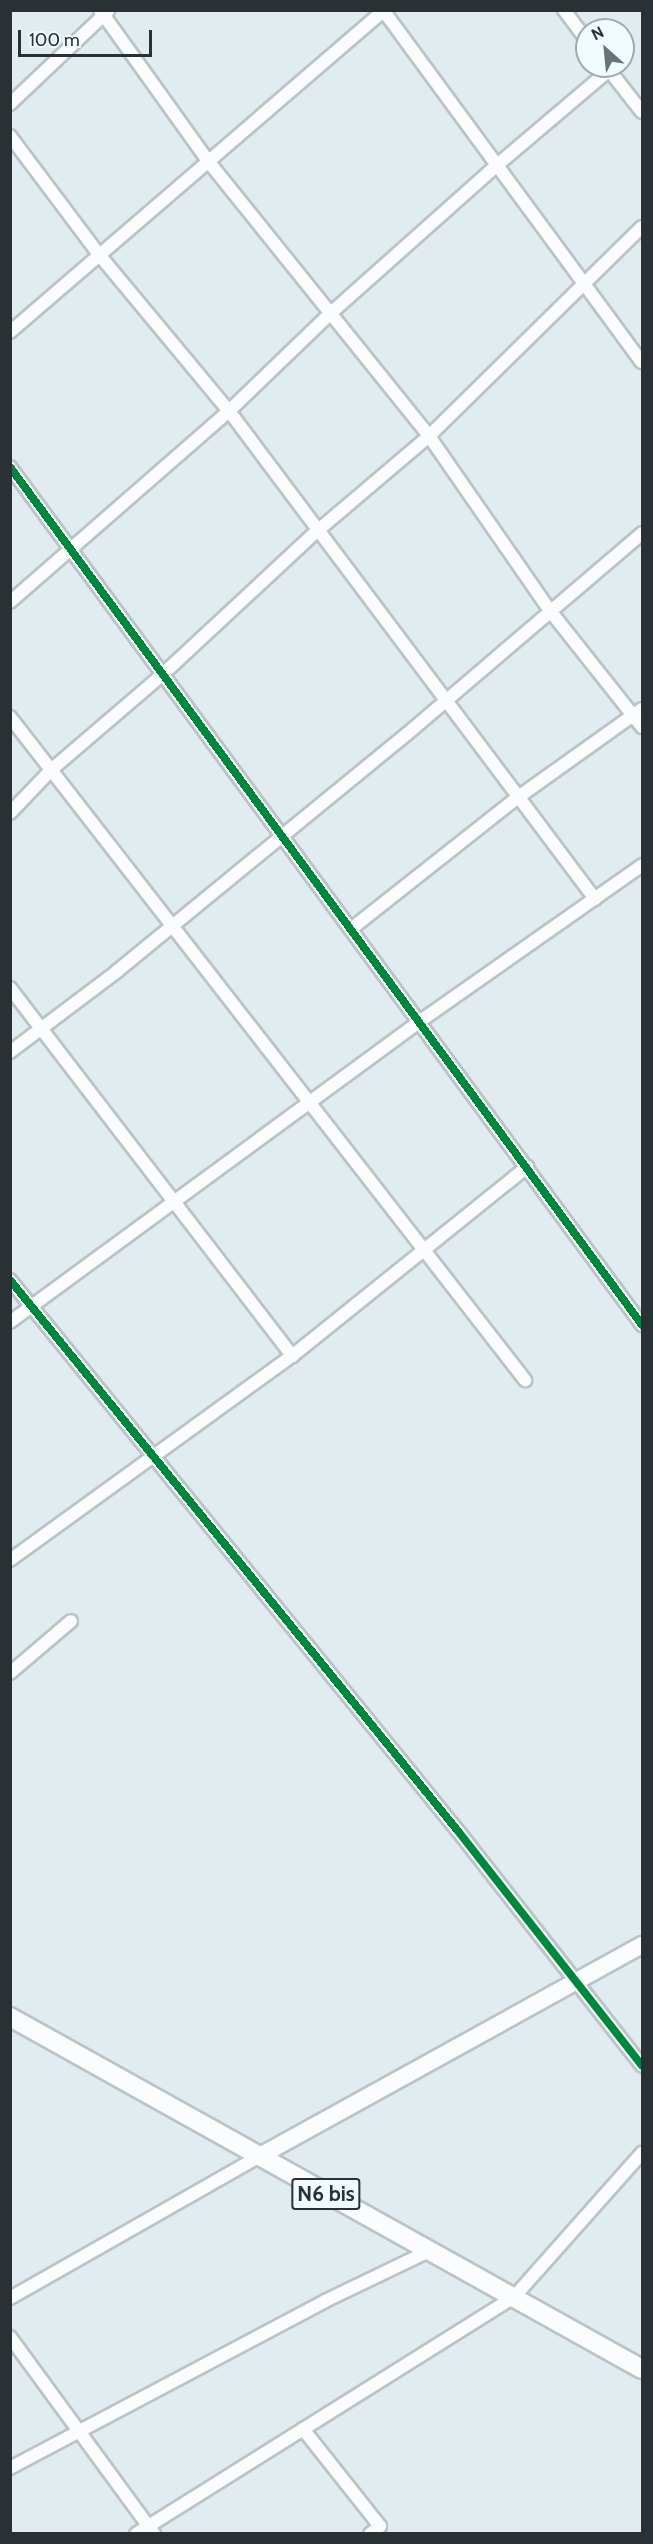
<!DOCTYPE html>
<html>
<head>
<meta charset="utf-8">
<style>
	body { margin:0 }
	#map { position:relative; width:653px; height:2544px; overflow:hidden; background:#e1ecf0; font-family:Cabin,sans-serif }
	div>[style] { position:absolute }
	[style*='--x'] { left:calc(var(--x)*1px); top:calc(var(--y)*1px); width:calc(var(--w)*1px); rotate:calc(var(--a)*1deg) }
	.roads { filter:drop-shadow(2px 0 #bac3c6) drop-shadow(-2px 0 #bac3c6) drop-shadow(0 2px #bac3c6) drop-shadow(0 -2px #bac3c6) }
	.minor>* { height:12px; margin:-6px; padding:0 6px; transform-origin:6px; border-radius:6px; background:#fafcfd }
	.major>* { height:16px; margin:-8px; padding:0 8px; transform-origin:8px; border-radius:8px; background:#fafcfd }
	.highway>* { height:18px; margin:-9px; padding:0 9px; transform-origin:9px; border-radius:9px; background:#fafcfd }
	.cycleway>* { height:8px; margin:-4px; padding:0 4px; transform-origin:4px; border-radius:4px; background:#00873e }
	span { translate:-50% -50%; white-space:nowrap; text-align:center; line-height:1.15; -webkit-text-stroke:6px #effbff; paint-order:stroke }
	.shield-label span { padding:2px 4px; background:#effbff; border:2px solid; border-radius:4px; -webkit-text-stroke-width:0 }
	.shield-label { font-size:21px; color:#2a3134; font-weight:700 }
	.frame { position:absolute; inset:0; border:12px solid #2a3134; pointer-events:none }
	.north { position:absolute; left:575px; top:18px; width:60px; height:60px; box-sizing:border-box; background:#effbff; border:2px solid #a0aaae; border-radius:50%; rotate:333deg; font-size:16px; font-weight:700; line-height:24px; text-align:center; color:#2a3134 }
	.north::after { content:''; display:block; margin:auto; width:21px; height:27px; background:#6a7276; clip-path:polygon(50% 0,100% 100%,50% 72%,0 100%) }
	.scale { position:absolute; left:18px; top:30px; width:134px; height:27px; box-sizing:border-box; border:3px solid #2a3134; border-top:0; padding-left:8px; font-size:18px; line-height:21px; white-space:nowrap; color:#2a3134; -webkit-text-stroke:4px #effbff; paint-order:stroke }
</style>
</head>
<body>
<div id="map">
	<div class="roads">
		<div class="minor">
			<div style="--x:100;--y:10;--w:186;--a:54.4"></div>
			<div style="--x:208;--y:161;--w:353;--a:51.2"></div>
			<div style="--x:429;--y:436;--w:214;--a:55.3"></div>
			<div style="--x:551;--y:612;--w:147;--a:51.6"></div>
			<div style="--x:383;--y:10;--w:437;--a:53.7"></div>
			<div style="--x:564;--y:10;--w:39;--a:53"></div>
			<div style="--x:606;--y:66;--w:58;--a:52"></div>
			<div style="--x:10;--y:104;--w:135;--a:-43.5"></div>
			<div style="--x:10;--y:136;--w:151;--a:53.1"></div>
			<div style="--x:101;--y:257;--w:200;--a:50.3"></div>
			<div style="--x:229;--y:411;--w:610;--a:53.13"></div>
			<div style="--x:10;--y:332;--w:494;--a:-40.7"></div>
			<div style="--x:10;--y:467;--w:1066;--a:53.62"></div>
			<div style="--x:10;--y:602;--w:291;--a:-41.1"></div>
			<div style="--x:229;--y:411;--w:143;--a:-43.9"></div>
			<div style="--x:332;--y:312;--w:220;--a:-41.7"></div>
			<div style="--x:496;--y:166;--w:148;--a:-40.3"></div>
			<div style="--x:10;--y:717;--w:840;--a:52.16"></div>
			<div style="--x:10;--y:813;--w:59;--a:-46.4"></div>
			<div style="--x:51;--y:770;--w:148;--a:-40.6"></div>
			<div style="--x:163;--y:674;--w:209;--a:-42.9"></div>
			<div style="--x:316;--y:532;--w:148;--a:-40.3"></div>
			<div style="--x:429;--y:436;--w:298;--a:-44.5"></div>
			<div style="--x:351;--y:929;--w:211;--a:-38.3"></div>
			<div style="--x:517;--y:798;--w:153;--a:-35.5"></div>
			<div style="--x:10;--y:988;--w:464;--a:52.5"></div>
			<div style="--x:10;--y:1052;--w:133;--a:-37"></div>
			<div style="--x:116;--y:972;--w:376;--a:-39.3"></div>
			<div style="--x:407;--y:734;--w:309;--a:-40.5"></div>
			<div style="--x:10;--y:1280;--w:710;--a:50.89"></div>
			<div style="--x:458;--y:1831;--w:298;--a:51.9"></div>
			<div style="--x:10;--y:1322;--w:507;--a:-36.26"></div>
			<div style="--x:419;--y:1022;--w:273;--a:-35.1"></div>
			<div style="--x:10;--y:1560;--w:348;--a:-35.9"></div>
			<div style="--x:292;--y:1356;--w:302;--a:-38.8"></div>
			<div style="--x:10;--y:1673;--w:80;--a:-40.4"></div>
			<div style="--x:10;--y:2298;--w:285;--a:-29.6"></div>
			<div style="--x:10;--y:2337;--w:244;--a:53.8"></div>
			<div style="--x:303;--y:2429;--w:124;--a:51.6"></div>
			<div style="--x:380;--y:2526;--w:13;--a:141"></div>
			<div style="--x:10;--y:2468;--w:357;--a:-27.9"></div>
			<div style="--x:325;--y:2301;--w:118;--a:-25.7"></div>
			<div style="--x:136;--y:2534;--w:446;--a:-32.1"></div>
			<div style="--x:514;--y:2297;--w:193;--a:-48.4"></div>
		</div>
		<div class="major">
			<div style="--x:258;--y:2157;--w:439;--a:-28.9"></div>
		</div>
		<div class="highway">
			<div style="--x:10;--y:2017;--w:723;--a:29.12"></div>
		</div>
	</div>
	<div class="cycleway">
		<div style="--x:10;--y:467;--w:1066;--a:53.62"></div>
		<div style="--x:10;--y:1280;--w:710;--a:50.89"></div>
		<div style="--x:458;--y:1831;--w:298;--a:51.9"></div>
	</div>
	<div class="shield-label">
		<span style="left:326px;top:2194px">N6 bis</span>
	</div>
	<div class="frame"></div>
	<div class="north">N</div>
	<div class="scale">100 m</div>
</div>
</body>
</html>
